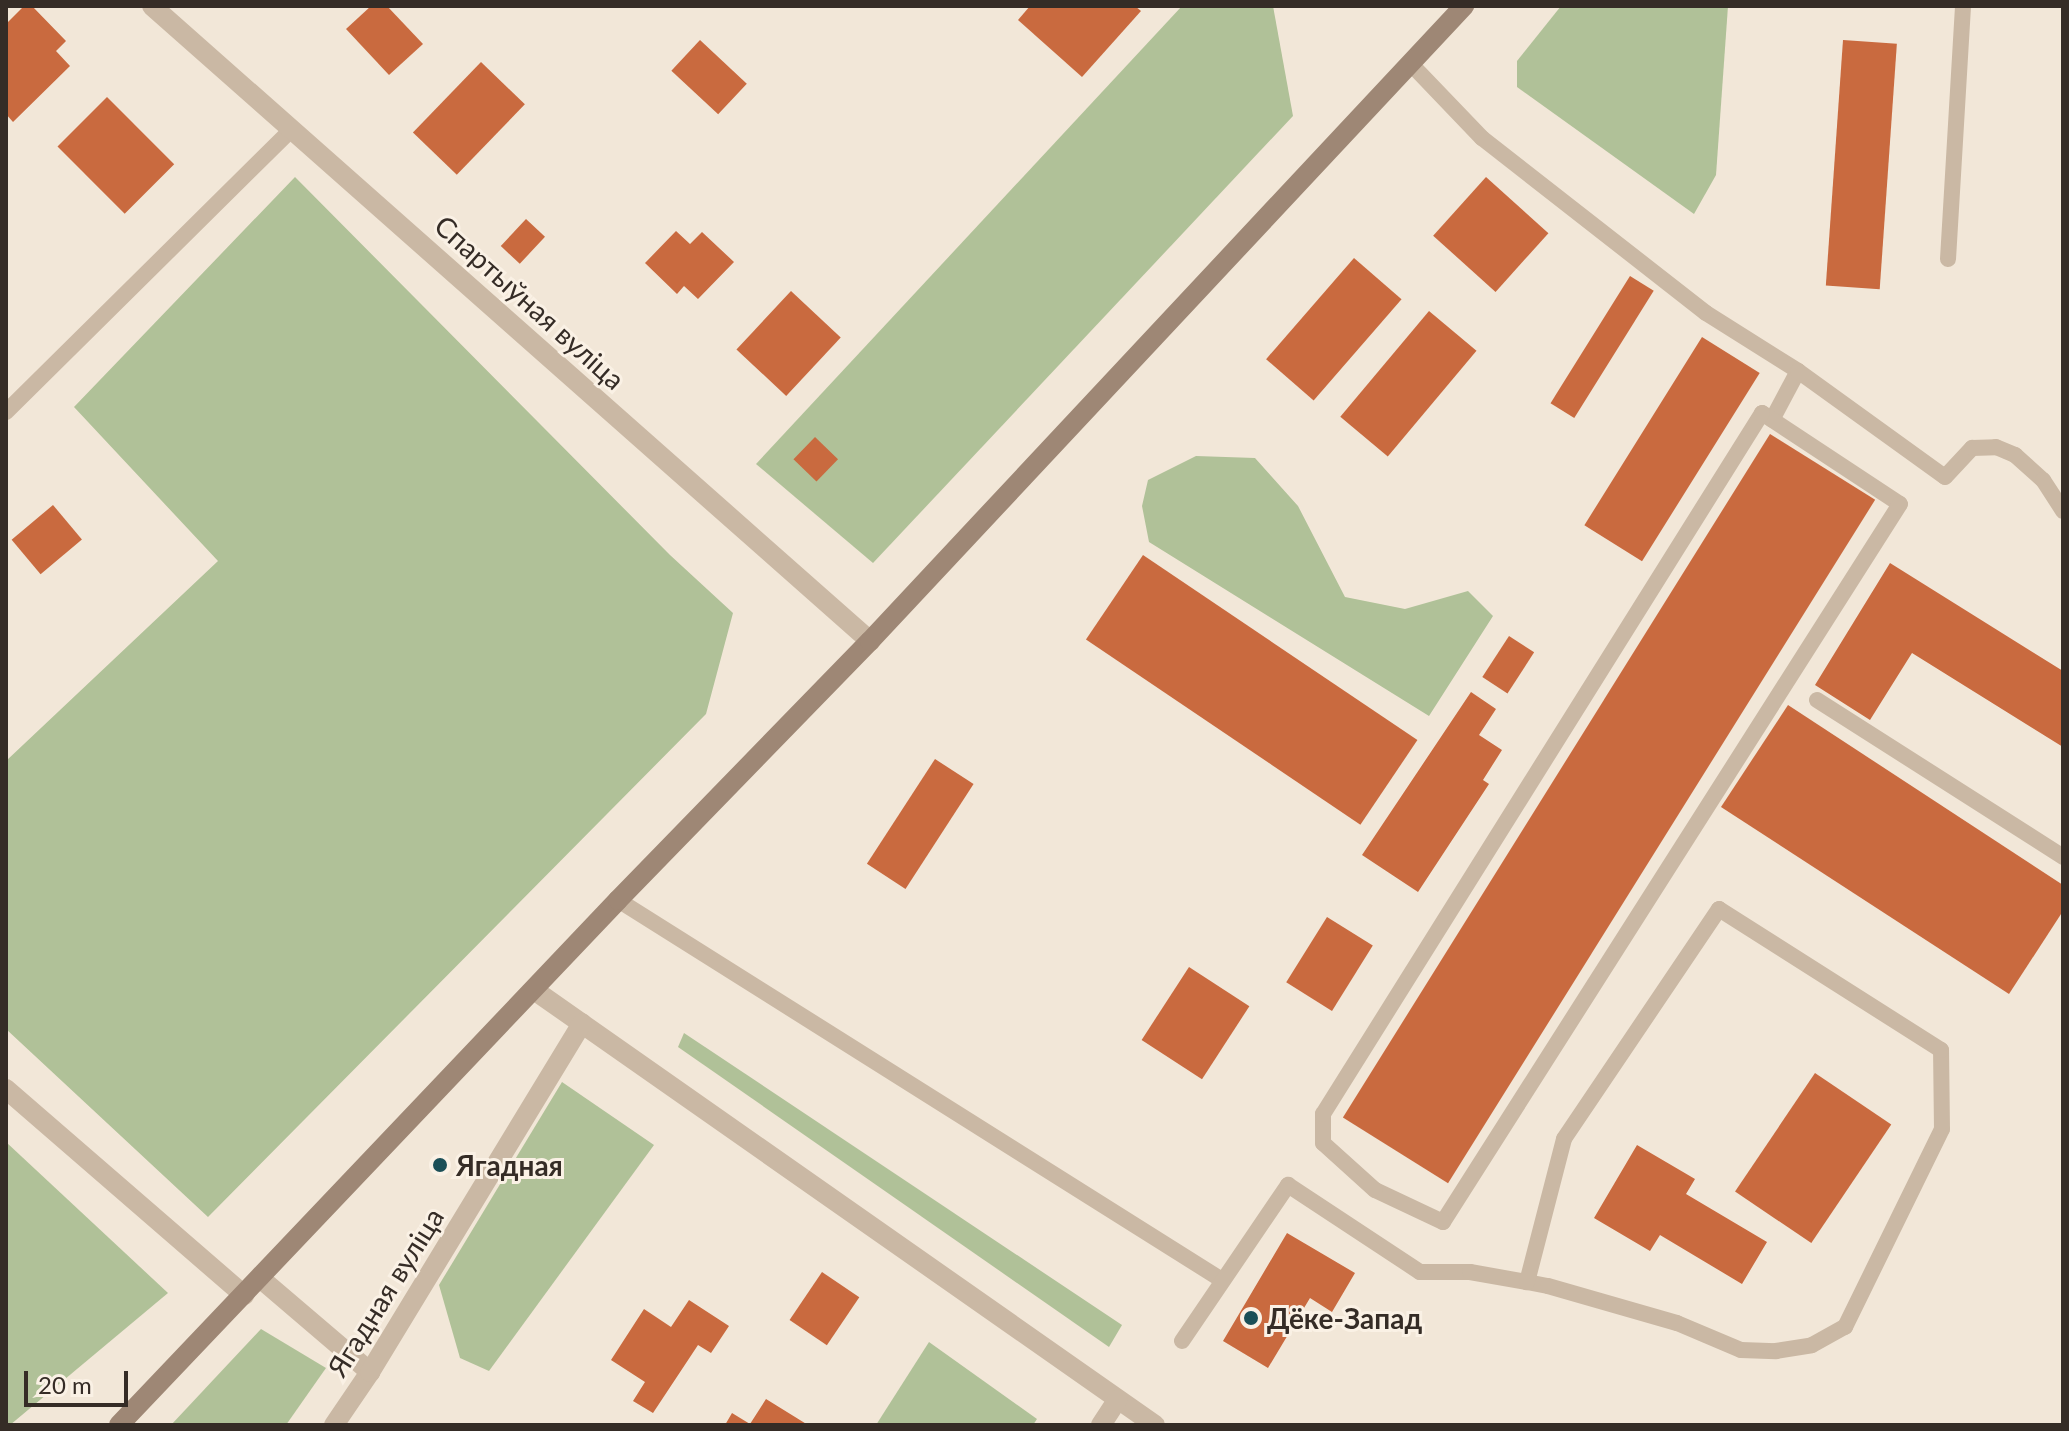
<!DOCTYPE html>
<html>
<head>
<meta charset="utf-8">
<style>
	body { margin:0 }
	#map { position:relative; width:2069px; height:1431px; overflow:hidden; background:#f2e7d8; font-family:Lato,sans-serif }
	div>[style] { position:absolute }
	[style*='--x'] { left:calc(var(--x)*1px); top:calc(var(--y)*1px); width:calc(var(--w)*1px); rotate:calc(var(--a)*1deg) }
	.green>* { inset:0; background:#b0c198 }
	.building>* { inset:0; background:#c96a3f; transform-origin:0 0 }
	.service>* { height:16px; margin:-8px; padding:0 8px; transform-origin:8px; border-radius:8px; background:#cab8a4 }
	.minor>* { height:20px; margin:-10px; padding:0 10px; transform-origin:10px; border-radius:10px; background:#cab8a4 }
	.secondary>* { height:20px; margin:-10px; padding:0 10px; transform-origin:10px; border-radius:10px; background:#9e8775 }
	.dots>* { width:22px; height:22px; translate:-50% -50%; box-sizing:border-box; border:4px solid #faf1e5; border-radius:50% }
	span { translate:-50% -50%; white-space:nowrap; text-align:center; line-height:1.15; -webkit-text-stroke:6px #faf1e5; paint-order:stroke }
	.street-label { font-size:28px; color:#352c26 }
	.poi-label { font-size:28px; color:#352c26; font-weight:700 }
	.left { translate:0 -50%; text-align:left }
	.frame { position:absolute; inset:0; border:8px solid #352c26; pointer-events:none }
	.scale { position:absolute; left:24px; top:1371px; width:104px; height:36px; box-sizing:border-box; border:4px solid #352c26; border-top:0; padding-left:10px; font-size:24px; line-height:28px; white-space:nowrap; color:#352c26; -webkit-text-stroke:6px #faf1e5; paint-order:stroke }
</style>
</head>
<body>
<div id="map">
	<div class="green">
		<div style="clip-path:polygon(1182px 6px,1273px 6px,1293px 116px,873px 563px,756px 464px)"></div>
		<div style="clip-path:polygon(1561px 6px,1728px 6px,1716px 175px,1694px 214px,1517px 87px,1517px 61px)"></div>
		<div style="clip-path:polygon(295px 177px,670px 555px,733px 613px,706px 714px,208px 1217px,6px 1029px,6px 761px,218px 561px,74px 407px)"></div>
		<div style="clip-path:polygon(1196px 456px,1255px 458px,1298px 506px,1345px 597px,1405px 609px,1468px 591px,1493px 616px,1429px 716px,1149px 542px,1142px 506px,1148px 480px)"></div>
		<div style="clip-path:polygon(684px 1033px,1122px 1325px,1109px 1347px,678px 1047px)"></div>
		<div style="clip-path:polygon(562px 1082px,654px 1145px,489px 1371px,460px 1358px,439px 1285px)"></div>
		<div style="clip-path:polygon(6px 1142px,168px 1293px,10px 1425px,6px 1425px)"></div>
		<div style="clip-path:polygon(261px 1329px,326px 1368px,286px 1425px,171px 1425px)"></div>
		<div style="clip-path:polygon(929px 1342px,1037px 1419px,1033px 1425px,876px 1425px)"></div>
	</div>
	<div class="building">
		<div style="clip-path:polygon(24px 6px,32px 6px,66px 41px,56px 51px,70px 66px,13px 122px,6px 114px,6px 24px)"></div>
		<div style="clip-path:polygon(371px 6px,387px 6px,423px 44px,389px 75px,346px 29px)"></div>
		<div style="clip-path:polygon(1030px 6px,1135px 6px,1141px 11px,1082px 77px,1018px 20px)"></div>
		<div style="left:700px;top:40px;width:64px;height:42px;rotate:43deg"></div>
		<div style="left:1843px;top:40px;width:54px;height:246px;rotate:4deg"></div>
		<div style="left:481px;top:62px;width:61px;height:98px;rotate:44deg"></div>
		<div style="left:107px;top:97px;width:95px;height:70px;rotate:45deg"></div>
		<div style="left:1486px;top:177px;width:84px;height:79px;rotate:42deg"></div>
		<div style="left:526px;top:219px;width:26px;height:37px;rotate:43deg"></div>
		<div style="clip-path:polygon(676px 231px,690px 244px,702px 232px,734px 262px,698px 299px,684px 286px,677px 294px,645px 263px)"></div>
		<div style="left:1354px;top:258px;width:63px;height:134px;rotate:41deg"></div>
		<div style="left:1630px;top:276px;width:28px;height:150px;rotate:32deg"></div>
		<div style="left:791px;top:291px;width:68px;height:80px;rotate:43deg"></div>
		<div style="left:1429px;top:311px;width:62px;height:138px;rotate:40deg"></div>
		<div style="left:1702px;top:337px;width:68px;height:222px;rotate:32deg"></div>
		<div style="left:1770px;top:434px;width:124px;height:806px;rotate:32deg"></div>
		<div style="left:815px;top:437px;width:32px;height:31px;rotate:44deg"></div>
		<div style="left:53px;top:505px;width:45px;height:54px;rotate:50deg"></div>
		<div style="left:1143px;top:555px;width:331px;height:102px;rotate:34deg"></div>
		<div style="clip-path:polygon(1890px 563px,2063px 671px,2063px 747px,1912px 653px,1870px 720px,1815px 685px)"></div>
		<div style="left:1509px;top:636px;width:30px;height:49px;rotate:33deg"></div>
		<div style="clip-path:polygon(1471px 692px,1496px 709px,1479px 735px,1502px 750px,1483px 780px,1489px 784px,1418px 892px,1362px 855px)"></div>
		<div style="clip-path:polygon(1788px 705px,2063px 885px,2063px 911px,2009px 994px,1721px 807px)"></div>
		<div style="left:935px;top:759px;width:46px;height:125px;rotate:33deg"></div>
		<div style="left:1327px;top:917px;width:54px;height:77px;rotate:32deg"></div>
		<div style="left:1189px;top:967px;width:72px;height:87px;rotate:33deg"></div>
		<div style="left:1815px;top:1073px;width:92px;height:143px;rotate:34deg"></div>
		<div style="clip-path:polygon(1637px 1145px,1695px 1179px,1686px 1194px,1767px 1242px,1742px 1284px,1660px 1235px,1650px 1251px,1594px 1218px)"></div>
		<div style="clip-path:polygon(1287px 1233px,1355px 1273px,1332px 1312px,1310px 1298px,1268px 1368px,1223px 1341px)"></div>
		<div style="left:822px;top:1272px;width:45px;height:58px;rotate:34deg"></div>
		<div style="clip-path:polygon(689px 1300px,729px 1326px,711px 1353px,698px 1345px,653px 1413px,633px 1401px,645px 1382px,611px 1360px,644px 1309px,671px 1327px)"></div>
		<div style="clip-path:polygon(766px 1399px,808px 1425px,725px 1425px,732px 1413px,750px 1424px)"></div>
	</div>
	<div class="service">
		<div style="--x:1411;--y:64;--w:103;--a:46.2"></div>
		<div style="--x:1482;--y:138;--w:284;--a:38"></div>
		<div style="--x:1706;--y:313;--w:109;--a:32.2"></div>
		<div style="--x:1798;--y:371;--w:55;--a:118"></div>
		<div style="--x:1948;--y:259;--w:253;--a:-86.6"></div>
		<div style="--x:1798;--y:371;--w:181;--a:35.8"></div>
		<div style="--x:1945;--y:477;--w:40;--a:-47"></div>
		<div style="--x:1972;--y:448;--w:24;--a:-2"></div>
		<div style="--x:1996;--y:447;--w:21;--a:23"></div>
		<div style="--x:2015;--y:455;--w:38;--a:42"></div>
		<div style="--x:2043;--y:480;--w:37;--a:57"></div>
		<div style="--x:6;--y:412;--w:402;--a:-44.7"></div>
		<div style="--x:1762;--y:413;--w:165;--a:33.4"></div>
		<div style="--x:1900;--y:504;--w:851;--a:122.48"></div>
		<div style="--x:1443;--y:1222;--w:75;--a:-154.8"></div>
		<div style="--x:1375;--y:1190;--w:70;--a:-137.9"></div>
		<div style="--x:1323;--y:1143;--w:29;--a:-90"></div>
		<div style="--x:1323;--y:1114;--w:827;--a:-57.94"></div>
		<div style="--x:1817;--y:700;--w:292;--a:32.5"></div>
		<div style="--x:618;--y:900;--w:714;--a:32.18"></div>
		<div style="--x:1182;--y:1341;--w:189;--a:-55.8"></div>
		<div style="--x:1288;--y:1185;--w:158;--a:33.4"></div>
		<div style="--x:1420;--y:1272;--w:50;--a:0"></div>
		<div style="--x:1470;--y:1272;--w:58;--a:10"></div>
		<div style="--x:1527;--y:1282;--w:21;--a:11"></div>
		<div style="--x:1548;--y:1286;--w:134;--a:16"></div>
		<div style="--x:1677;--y:1323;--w:69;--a:22.9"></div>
		<div style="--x:1741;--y:1350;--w:35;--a:2"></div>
		<div style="--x:1776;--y:1351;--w:36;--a:-9"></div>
		<div style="--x:1812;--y:1345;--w:38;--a:-29"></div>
		<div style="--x:1845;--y:1327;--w:220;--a:-63.9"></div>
		<div style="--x:1942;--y:1129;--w:79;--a:-90.7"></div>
		<div style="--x:1941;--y:1050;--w:263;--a:-147.6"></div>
		<div style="--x:1719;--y:909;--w:277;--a:124"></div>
		<div style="--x:1564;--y:1139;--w:148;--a:104.5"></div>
	</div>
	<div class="minor">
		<div style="--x:152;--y:6;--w:959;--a:41.49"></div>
		<div style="--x:534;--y:990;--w:758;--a:35.01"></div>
		<div style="--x:6;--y:1089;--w:315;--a:40.9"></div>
		<div style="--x:260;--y:1278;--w:145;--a:40.5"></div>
		<div style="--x:334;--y:1425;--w:64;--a:-55.8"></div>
		<div style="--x:370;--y:1372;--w:408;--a:-58.7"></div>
		<div style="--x:1101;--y:1425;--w:30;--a:-57"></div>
	</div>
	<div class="secondary">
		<div style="--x:119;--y:1425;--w:724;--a:-46.45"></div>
		<div style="--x:618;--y:900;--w:361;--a:-45.8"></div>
		<div style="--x:870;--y:641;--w:870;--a:-46.91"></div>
	</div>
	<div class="dots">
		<div style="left:440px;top:1165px;background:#1b4f57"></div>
		<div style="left:1251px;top:1318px;background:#1b4f57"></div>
	</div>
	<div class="street-label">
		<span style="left:530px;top:302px;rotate:42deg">Спартыўная вуліца</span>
		<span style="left:385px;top:1292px;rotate:-58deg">Ягадная вуліца</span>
	</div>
	<div class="poi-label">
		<span class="left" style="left:456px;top:1165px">Ягадная</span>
		<span class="left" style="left:1267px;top:1318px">Дёке-Запад</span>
	</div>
	<div class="frame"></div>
	<div class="scale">20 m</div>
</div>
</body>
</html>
